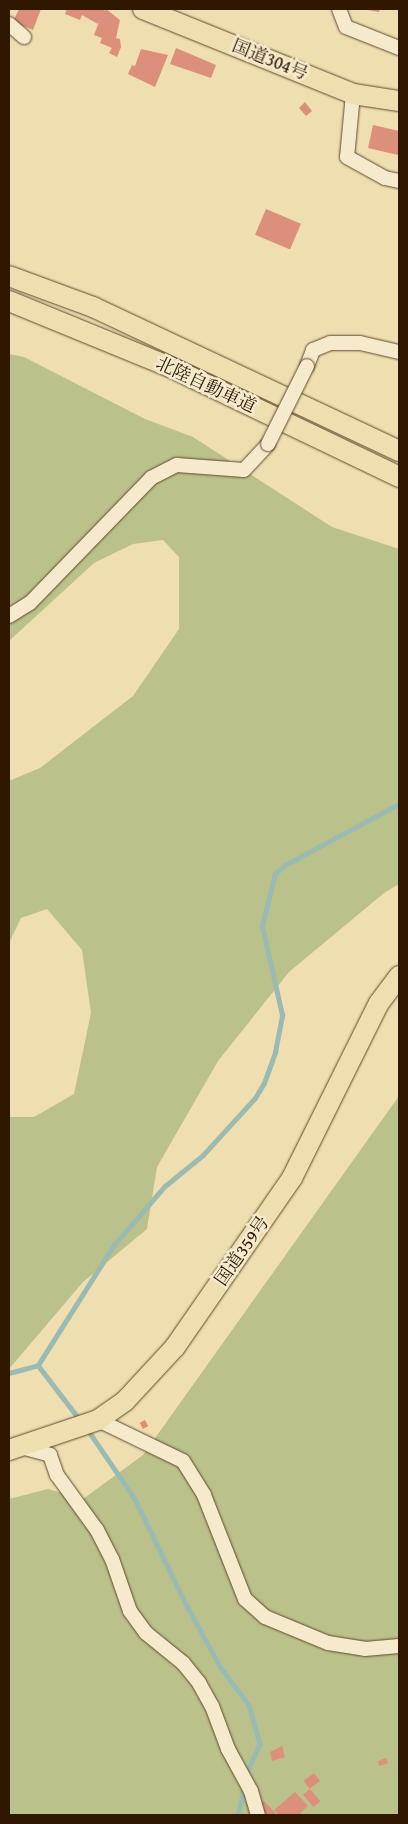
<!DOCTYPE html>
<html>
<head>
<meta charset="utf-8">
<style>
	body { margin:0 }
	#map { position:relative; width:408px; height:1824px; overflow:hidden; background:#efdeb0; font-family:"Gentium Book Plus","Noto Serif JP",serif }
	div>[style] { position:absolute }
	.green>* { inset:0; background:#bbc18a }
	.stream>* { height:4.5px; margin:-2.25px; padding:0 2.25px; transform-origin:2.25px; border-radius:2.25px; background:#9abbb1 }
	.building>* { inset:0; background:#dc8f7b; transform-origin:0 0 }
	.roads { filter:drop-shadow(0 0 1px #5f492e) drop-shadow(0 0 1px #5f492e) }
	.minor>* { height:14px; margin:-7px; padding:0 7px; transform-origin:7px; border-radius:7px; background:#f5eacc }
	.highway>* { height:20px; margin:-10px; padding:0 10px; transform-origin:10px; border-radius:10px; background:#efdeb0 }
	.bridges { filter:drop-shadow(0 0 1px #5f492e) drop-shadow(0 0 1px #5f492e) }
	.minor-bridge>* { height:14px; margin:-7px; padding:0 7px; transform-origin:7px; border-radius:7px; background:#f5eacc }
	span { translate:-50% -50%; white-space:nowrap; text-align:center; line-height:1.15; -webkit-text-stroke:5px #f5eacc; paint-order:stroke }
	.street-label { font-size:18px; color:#2f1702 }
	.frame { position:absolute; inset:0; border:10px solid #2f1702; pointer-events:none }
</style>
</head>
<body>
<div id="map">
	<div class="green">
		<i style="clip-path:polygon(9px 354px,24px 357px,145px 419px,193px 437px,332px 527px,399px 549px,399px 884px,384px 893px,289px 972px,218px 1061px,157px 1167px,147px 1229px,83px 1282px,9px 1369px,9px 1117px,34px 1117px,74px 1094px,91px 1013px,82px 950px,47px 909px,21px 918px,9px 943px,9px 781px,40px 768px,133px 696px,179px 629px,179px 557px,163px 540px,133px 544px,94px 563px,9px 641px)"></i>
		<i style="clip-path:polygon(399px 1096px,399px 1815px,9px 1815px,9px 1499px,48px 1489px,83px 1499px,143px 1455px)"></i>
	</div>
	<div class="stream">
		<i style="left:38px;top:1365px;width:69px;rotate:52.6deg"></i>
		<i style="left:9px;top:1373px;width:30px;rotate:-15deg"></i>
		<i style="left:38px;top:1365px;width:142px;rotate:-57.7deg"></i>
		<i style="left:114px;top:1245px;width:78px;rotate:-49.2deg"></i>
		<i style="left:165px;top:1186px;width:49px;rotate:-39.2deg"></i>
		<i style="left:203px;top:1155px;width:77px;rotate:-47.6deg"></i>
		<i style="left:255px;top:1098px;width:17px;rotate:-59deg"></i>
		<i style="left:264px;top:1083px;width:33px;rotate:-70deg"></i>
		<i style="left:275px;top:1052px;width:38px;rotate:-79deg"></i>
		<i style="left:282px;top:1015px;width:91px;rotate:-102.7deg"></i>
		<i style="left:262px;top:926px;width:54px;rotate:-76deg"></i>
		<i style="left:275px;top:874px;width:13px;rotate:-42deg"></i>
		<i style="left:285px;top:865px;width:129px;rotate:-28.2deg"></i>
		<i style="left:88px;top:1430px;width:83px;rotate:55.7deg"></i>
		<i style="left:135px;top:1499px;width:117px;rotate:64.1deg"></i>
		<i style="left:186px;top:1604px;width:71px;rotate:61.3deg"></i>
		<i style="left:220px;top:1666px;width:49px;rotate:53.4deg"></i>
		<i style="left:249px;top:1705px;width:41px;rotate:74.2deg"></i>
		<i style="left:260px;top:1744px;width:35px;rotate:114deg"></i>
		<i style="left:238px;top:1815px;width:30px;rotate:-78deg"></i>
	</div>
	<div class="building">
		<i style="clip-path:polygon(19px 9px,41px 9px,33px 30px,13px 22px)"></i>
		<i style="clip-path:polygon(67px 9px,104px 9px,104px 11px,106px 9px,120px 20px,116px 38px,120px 39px,121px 47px,117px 57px,109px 53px,112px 48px,100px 43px,102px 38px,94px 35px,101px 17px,98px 24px,82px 15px,80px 20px,65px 14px)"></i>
		<i style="clip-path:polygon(362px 9px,380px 9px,379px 12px)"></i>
		<i style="clip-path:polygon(176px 48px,216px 65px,211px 78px,170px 64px)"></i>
		<i style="clip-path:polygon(141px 49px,168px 55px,155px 87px,128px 74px,132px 65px,135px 66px)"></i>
		<i style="clip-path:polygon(305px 102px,312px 111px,306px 116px,299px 108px)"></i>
		<i style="clip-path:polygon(373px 125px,399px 131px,398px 155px,368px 148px)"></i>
		<i style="left:266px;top:209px;width:38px;height:28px;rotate:23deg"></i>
		<i style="left:145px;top:1420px;width:7px;height:6px;rotate:63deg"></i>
		<i style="clip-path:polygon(282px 1746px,285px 1757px,272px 1761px,270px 1752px)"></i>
		<i style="clip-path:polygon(386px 1758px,388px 1763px,379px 1766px,378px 1761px)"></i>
		<i style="left:314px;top:1773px;width:10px;height:13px;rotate:53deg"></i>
		<i style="left:310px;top:1789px;width:16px;height:9px;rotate:50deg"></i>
		<i style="clip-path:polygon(295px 1792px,308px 1806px,300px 1813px,303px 1815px,279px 1815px,274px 1810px)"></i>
		<i style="clip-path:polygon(264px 1801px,277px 1815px,264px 1815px,259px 1806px)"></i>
	</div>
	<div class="roads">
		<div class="minor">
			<i style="left:339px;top:9px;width:19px;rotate:69deg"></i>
			<i style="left:346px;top:27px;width:57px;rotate:21.6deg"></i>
			<i style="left:9px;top:24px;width:20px;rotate:41deg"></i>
			<i style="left:353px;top:94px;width:63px;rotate:95.4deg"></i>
			<i style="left:347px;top:157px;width:43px;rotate:28.9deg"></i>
			<i style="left:385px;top:178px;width:14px;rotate:12deg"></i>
			<i style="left:307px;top:366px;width:17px;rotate:-69deg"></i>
			<i style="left:313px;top:350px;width:18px;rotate:-22deg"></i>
			<i style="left:330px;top:343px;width:30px"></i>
			<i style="left:360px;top:343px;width:40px;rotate:13deg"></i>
			<i style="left:9px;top:616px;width:25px;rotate:-32deg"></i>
			<i style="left:30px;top:603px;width:174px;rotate:-45.9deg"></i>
			<i style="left:151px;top:478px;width:29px;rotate:-27deg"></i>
			<i style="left:177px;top:465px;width:67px;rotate:4.3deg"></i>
			<i style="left:244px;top:470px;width:35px;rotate:-47deg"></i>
			<i style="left:98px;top:1420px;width:94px;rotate:25.8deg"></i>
			<i style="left:183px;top:1461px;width:40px;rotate:58deg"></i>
			<i style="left:204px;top:1495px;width:112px;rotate:68.5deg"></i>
			<i style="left:245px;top:1599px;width:27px;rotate:42deg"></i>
			<i style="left:265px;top:1617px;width:68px;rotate:22.4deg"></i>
			<i style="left:328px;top:1643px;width:37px;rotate:9deg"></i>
			<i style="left:365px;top:1649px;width:34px;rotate:-5deg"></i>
			<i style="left:21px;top:1447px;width:30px;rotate:15deg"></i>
			<i style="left:50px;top:1455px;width:21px;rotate:71deg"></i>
			<i style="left:57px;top:1475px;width:68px;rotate:54deg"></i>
			<i style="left:97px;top:1530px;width:33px;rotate:63deg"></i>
			<i style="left:112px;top:1559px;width:55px;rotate:70.9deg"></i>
			<i style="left:130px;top:1611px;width:27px;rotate:54deg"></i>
			<i style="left:146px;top:1633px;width:48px;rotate:39deg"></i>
			<i style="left:183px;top:1663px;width:26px;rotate:51deg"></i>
			<i style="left:199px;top:1683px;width:26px;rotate:61deg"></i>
			<i style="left:212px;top:1706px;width:46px;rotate:69.6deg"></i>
			<i style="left:228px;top:1749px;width:48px;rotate:61.3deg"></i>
			<i style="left:251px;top:1791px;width:25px;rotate:74deg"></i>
		</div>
		<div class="highway">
			<i style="left:143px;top:9px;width:227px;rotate:22deg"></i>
			<i style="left:353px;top:94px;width:47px;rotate:8.7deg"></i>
			<i style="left:9px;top:276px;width:90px;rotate:20.3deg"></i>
			<i style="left:93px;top:307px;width:338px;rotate:25.2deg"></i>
			<i style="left:9px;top:301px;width:176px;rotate:22.3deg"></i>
			<i style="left:172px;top:368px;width:252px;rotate:25.6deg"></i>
			<i style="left:9px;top:1450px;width:94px;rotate:-18.6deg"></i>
			<i style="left:98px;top:1420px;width:33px;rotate:-35deg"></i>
			<i style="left:125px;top:1401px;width:74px;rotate:-47.2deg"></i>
			<i style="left:175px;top:1347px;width:206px;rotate:-55.3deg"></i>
			<i style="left:292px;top:1178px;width:195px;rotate:-63.6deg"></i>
			<i style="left:379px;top:1003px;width:34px;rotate:-53deg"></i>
		</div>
	</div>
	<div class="bridges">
		<div class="minor-bridge">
			<i style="left:268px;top:444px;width:87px;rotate:-63.4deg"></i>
		</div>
	</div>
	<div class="street-label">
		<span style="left:270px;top:60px;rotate:22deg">国道304号</span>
		<span style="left:206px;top:385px;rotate:25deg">北陸自動車道</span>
		<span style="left:242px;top:1251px;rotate:-55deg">国道359号</span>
	</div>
	<div class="frame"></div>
</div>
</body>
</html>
